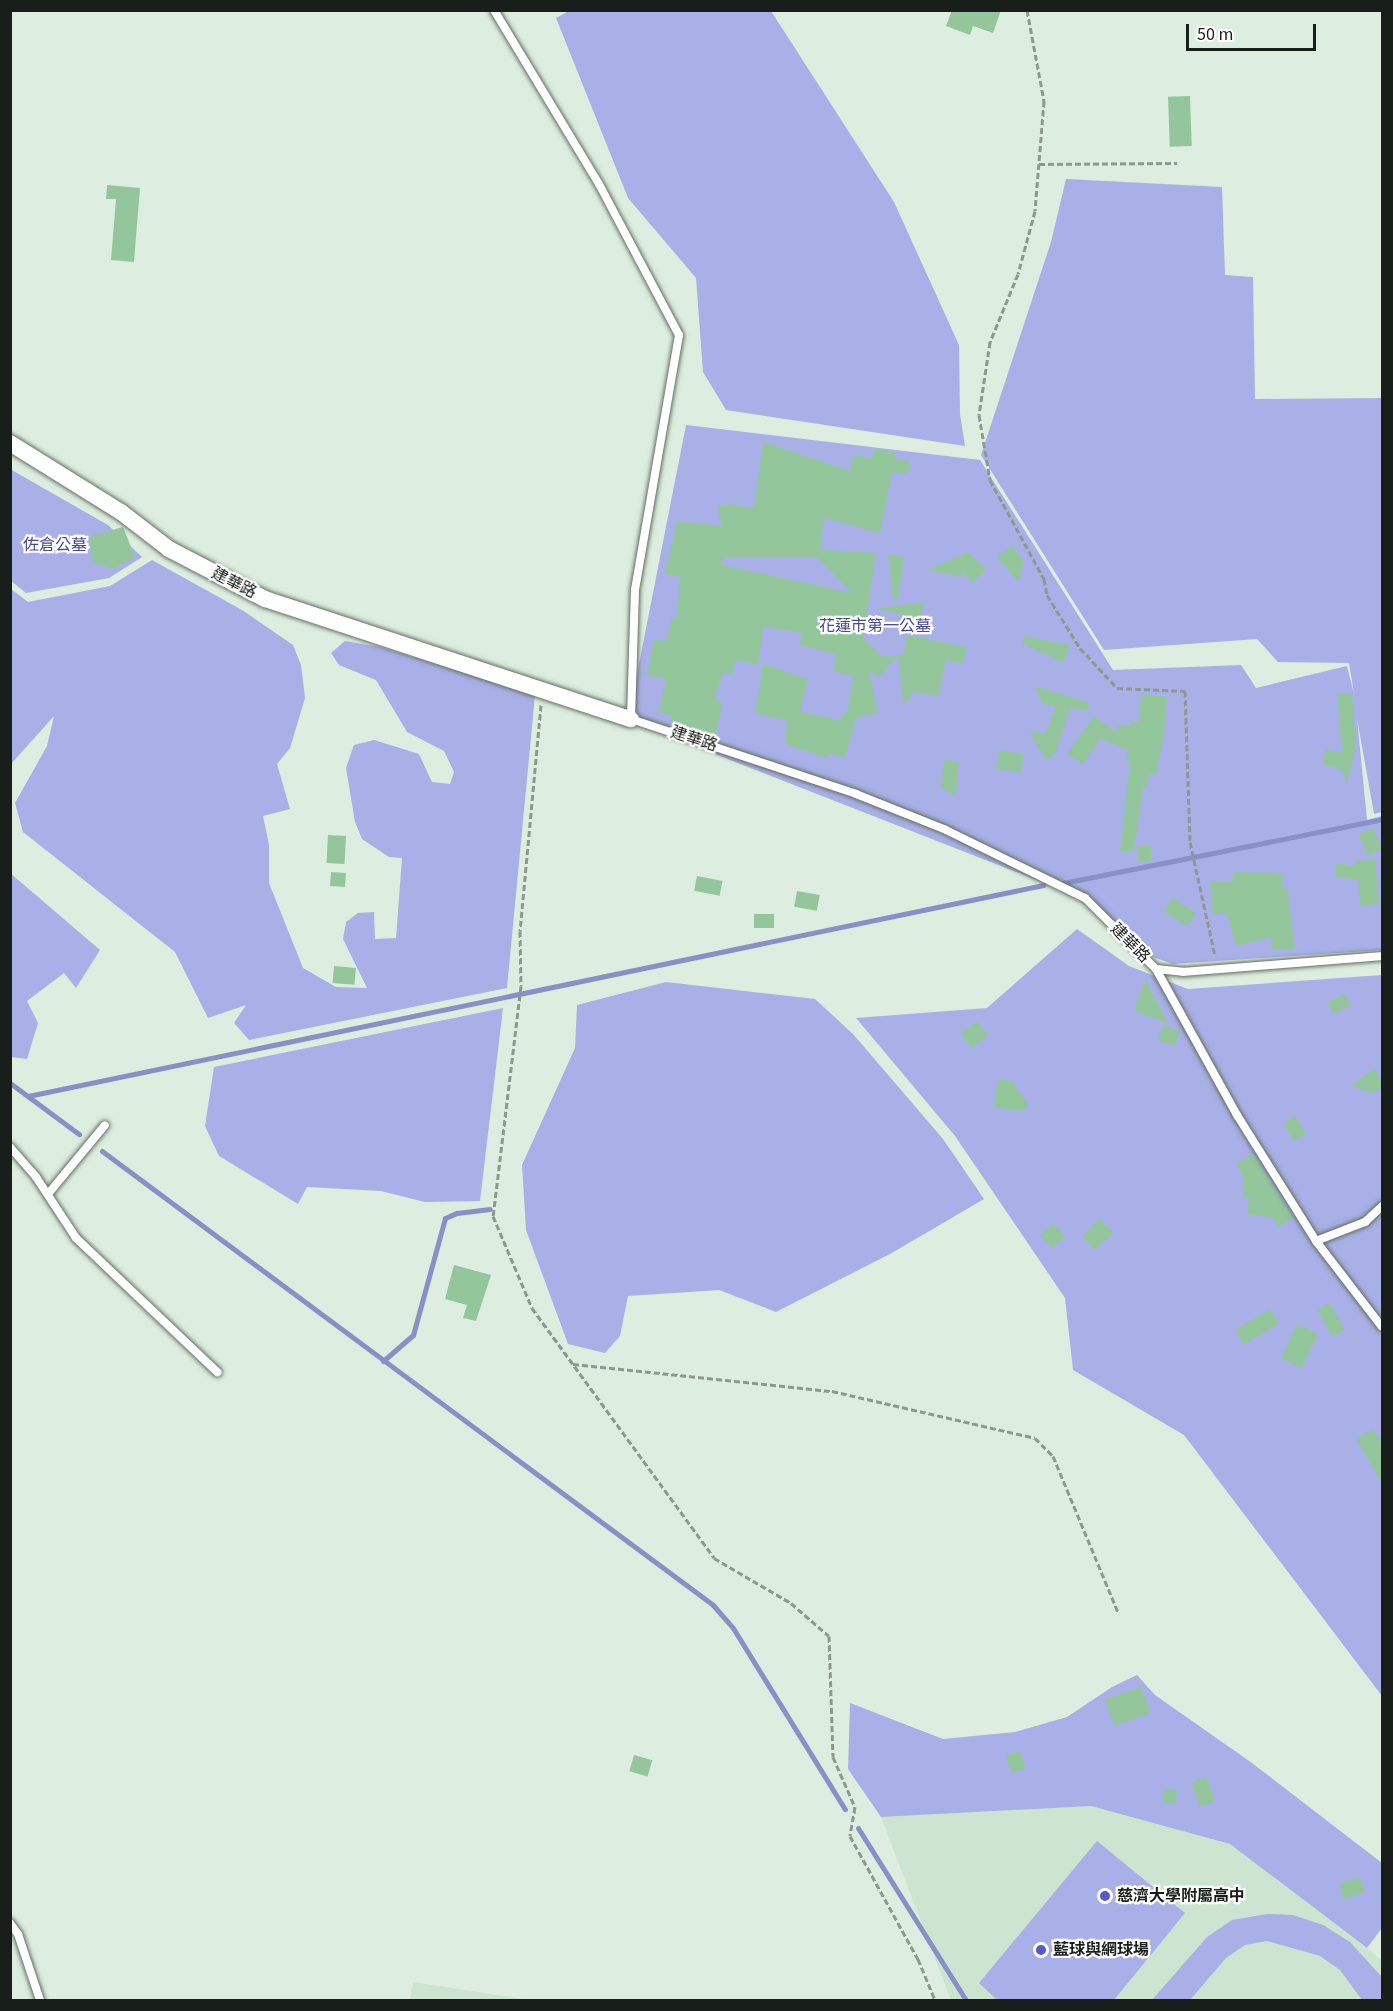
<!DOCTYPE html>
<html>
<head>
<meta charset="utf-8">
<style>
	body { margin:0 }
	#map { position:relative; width:1393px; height:2011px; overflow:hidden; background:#ddeddf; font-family:"Source Sans 3","Noto Sans TC",sans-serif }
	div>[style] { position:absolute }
	.built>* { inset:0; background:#cde4d0 }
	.green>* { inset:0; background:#a9b0e7 }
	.stream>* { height:5px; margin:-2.5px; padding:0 2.5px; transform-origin:2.5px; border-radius:2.5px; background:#8990c7 }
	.building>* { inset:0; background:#93c79b; transform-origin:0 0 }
	.path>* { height:3px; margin-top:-1.5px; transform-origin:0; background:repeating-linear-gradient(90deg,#8d998f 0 6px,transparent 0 9px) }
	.roads { filter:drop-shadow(0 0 2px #627063) drop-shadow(0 0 2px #627063) }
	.lane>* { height:8px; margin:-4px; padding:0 4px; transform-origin:4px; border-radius:4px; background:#fff }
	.street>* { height:16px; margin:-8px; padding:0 8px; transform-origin:8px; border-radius:8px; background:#fff }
	.dots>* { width:16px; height:16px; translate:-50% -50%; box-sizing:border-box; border:3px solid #fff; border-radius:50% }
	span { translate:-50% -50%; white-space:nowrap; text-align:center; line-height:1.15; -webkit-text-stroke:4.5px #fff; paint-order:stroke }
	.park-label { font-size:16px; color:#46498f }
	.street-label { font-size:16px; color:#181e19 }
	.poi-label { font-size:16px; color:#181e19; font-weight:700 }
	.left { translate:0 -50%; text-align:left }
	.frame { position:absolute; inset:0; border:12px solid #181e19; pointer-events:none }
	.scale { position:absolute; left:1186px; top:24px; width:130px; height:27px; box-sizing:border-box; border:3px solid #181e19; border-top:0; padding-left:8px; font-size:18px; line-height:21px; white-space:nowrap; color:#181e19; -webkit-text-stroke:4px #fff; paint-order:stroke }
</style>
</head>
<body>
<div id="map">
	<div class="built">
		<i style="clip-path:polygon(1091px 1806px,1230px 1844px,1382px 1960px,1382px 2000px,951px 2000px,881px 1817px)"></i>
		<i style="clip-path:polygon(413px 1982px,529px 2000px,410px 2000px)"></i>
	</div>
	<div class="green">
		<i style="clip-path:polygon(571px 10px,771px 11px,894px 202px,959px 345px,960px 414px,965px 446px,726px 410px,703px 372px,696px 278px,628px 198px,556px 18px)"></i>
		<i style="clip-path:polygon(1066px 179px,1222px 187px,1225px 275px,1253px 277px,1255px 399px,1382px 398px,1382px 812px,1374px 814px,1357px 718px,1367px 820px,1382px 816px,1382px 950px,1173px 964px,1150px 956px,1071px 888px,1070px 893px,628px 720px,686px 425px,980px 460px,1113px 670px,1241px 665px,1256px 688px,1347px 666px,1354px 694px,1349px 663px,1278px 662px,1257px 639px,1104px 650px,981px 455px,1051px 242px)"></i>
		<i style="clip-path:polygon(10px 469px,108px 525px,142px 557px,109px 578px,26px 593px,11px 581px)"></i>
		<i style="clip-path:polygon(152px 560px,242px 610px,293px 645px,301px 665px,305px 698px,290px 748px,277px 764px,290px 809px,263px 816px,269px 845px,269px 883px,303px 968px,336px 987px,367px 988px,343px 939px,346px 922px,358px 913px,374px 912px,375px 939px,396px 938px,402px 858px,389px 857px,362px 839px,355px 822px,346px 768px,354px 745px,374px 740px,419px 754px,432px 782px,450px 784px,454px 772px,444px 751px,407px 732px,376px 680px,339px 665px,331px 653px,345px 641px,380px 647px,535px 695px,507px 988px,249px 1040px,234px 1023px,246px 1005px,208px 1018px,175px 952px,23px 832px,15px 803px,47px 746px,54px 716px,11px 764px,11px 589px,28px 602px,110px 586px)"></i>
		<i style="clip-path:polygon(10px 873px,100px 950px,76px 988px,64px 973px,27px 1001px,38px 1023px,27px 1059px,11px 1057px)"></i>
		<i style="clip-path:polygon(1077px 929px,1129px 966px,1188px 989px,1382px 975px,1382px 1696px,1184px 1435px,1073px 1370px,1065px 1298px,955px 1136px,856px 1018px,987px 1008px)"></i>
		<i style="clip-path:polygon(666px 982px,815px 999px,853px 1034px,943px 1139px,984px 1199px,890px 1254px,776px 1312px,719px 1290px,628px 1296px,620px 1336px,605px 1353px,568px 1344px,526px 1230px,522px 1165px,575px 1048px,577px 1005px)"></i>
		<i style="clip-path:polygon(503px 1008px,480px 1201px,425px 1202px,381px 1191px,307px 1187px,298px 1204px,219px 1156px,205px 1126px,214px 1067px)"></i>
		<i style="clip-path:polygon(1137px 1675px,1155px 1695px,1252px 1763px,1382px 1863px,1382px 1928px,1367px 1948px,1230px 1844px,1091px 1806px,881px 1817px,848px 1769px,850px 1703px,943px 1739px,1015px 1732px,1067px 1717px,1112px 1687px)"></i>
		<i style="clip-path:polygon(1097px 1841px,1185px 1913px,1114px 2000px,997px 2000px,979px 1983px)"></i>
		<i style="clip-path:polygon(1267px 1914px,1293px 1915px,1323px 1925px,1350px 1942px,1382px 1977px,1382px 2000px,1362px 2000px,1340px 1970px,1320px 1956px,1267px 1941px,1245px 1945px,1226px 1958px,1190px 2000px,1152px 2000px,1207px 1937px,1232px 1920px)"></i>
	</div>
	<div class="stream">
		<i style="left:1063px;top:883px;width:325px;rotate:-11.3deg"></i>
		<i style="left:10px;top:1083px;width:86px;rotate:36.5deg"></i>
		<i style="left:28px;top:1096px;width:1037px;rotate:-11.74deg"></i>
		<i style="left:102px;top:1151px;width:761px;rotate:36.61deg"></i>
		<i style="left:713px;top:1605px;width:30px;rotate:49deg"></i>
		<i style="left:733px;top:1628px;width:213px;rotate:58.3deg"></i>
		<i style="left:383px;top:1361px;width:40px;rotate:-41deg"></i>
		<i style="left:413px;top:1335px;width:121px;rotate:-74.7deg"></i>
		<i style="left:445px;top:1218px;width:13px;rotate:-23deg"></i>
		<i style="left:457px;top:1213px;width:33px;rotate:-7deg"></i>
		<i style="left:858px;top:1828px;width:203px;rotate:57.9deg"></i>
	</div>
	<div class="building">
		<i style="clip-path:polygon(952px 10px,1001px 10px,993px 33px,973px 26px,970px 35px,946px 26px)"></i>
		<i style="left:1190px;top:96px;width:50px;height:22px;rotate:88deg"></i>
		<i style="clip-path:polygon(107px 185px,140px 188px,134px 262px,111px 260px,116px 199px,106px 199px)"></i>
		<i style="clip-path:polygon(evenodd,763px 442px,850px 471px,853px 455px,872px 458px,874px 449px,895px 452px,894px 459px,910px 461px,908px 474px,892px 472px,880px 533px,824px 518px,820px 550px,876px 553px,863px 638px,883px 657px,904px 654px,907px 635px,967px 647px,962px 664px,946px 660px,938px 696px,913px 692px,904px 706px,898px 656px,879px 677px,869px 671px,878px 713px,856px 718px,845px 758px,829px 753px,828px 758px,788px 745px,785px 743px,787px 721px,755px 713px,763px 664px,808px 679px,800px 711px,841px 721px,842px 714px,846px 715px,854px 677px,833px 671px,836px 654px,799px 645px,802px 633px,763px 627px,758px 665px,736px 660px,732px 675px,723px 672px,714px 700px,722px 701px,716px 735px,704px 736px,700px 729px,670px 723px,672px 716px,659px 712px,666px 679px,647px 675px,654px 639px,666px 641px,672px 617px,677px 618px,680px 576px,665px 574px,677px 521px,722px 526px,717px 507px,729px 504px,754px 508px,763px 442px,723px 557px,818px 558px,852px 593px,722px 565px,723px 557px)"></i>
		<i style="clip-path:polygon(123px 527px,135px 557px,113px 569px,93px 562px,89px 537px)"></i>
		<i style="clip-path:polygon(1012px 546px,1024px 561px,1018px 582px,997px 557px)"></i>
		<i style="clip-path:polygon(968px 552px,986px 569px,973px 583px,962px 572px,961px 577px,927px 570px)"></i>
		<i style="clip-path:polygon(888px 554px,904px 556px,898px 599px,893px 599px)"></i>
		<i style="clip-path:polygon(924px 602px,920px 619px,880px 610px,880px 608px)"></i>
		<i style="clip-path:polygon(1024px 636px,1070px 645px,1063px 663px,1022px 643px)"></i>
		<i style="clip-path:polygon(1035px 686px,1089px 703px,1088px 711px,1070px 708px,1055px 754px,1046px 760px,1029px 731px,1045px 734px,1056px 706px,1043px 704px)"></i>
		<i style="clip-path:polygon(1352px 693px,1356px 747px,1347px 784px,1343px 770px,1322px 764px,1326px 749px,1342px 753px,1337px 694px)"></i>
		<i style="clip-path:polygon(1141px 694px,1167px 697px,1164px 734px,1156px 775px,1149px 774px,1147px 788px,1143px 787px,1134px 851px,1120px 851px,1130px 763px,1126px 762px,1128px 750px,1100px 739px,1083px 764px,1067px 754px,1094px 716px,1116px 732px,1118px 724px,1130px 727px,1130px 722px,1139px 722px)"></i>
		<i style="left:999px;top:750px;width:25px;height:19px;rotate:9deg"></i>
		<i style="clip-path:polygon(944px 760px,959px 762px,956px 796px,941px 788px)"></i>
		<i style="left:1373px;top:828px;width:23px;height:16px;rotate:67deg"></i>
		<i style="left:328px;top:835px;width:18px;height:28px;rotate:3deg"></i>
		<i style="left:1138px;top:846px;width:13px;height:15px"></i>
		<i style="clip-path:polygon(1375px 859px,1379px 904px,1360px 906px,1358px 880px,1335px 877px,1336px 863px,1355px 866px,1355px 861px)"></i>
		<i style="left:331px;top:872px;width:15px;height:14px;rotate:4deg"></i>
		<i style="clip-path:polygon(1234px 872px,1284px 873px,1281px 887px,1287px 887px,1295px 949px,1272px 950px,1271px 937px,1236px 946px,1227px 914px,1211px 914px,1211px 895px,1210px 881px,1232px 881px)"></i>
		<i style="left:697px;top:876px;width:26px;height:15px;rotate:11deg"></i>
		<i style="left:797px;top:891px;width:23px;height:16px;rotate:10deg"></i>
		<i style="left:1172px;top:898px;width:28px;height:16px;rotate:32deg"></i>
		<i style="left:754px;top:914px;width:20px;height:14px"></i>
		<i style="left:334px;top:966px;width:22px;height:17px;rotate:5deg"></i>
		<i style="clip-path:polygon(1145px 979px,1168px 1023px,1134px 1011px)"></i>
		<i style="left:1345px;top:994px;width:13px;height:19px;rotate:67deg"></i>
		<i style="left:977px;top:1021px;width:18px;height:21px;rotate:52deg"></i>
		<i style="left:1163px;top:1025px;width:18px;height:16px;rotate:19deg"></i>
		<i style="clip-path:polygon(1375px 1068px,1383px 1087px,1373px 1093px,1350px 1086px)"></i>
		<i style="clip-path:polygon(998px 1079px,1012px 1081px,1029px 1106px,1020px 1111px,994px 1107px)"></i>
		<i style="left:1295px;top:1116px;width:21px;height:14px;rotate:59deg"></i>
		<i style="clip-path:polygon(1253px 1154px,1293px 1218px,1278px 1227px,1273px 1218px,1247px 1214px,1249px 1198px,1243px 1198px,1243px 1176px,1236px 1164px)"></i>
		<i style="left:1100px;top:1219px;width:19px;height:25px;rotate:47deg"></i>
		<i style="left:1053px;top:1223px;width:18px;height:18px;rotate:47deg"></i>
		<i style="clip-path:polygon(454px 1265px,491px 1275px,476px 1321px,463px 1318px,467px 1305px,445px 1299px)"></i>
		<i style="left:1329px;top:1303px;width:31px;height:14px;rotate:59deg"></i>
		<i style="left:1270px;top:1309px;width:17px;height:41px;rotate:59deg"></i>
		<i style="left:1297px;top:1324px;width:23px;height:38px;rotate:25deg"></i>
		<i style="clip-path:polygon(1373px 1429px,1383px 1446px,1383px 1485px,1356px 1439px)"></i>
		<i style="left:1141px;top:1687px;width:28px;height:38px;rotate:71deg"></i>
		<i style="left:1020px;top:1751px;width:18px;height:15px;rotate:71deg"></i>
		<i style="left:634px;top:1755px;width:19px;height:17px;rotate:16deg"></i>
		<i style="left:1206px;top:1777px;width:26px;height:16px;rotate:69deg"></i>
		<i style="left:1165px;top:1788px;width:13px;height:14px;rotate:13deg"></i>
		<i style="left:1360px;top:1877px;width:16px;height:22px;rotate:72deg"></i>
	</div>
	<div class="path">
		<i style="left:1027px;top:10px;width:93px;rotate:79.4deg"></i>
		<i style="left:1044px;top:101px;width:110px;rotate:94.7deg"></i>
		<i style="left:1035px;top:211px;width:65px;rotate:105.1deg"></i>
		<i style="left:1018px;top:274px;width:74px;rotate:112.4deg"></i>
		<i style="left:990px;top:342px;width:74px;rotate:98.6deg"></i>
		<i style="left:979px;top:415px;width:66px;rotate:80.4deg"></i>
		<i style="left:990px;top:480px;width:113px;rotate:61.4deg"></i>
		<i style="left:1044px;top:579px;width:16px;rotate:79deg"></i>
		<i style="left:1047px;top:595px;width:62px;rotate:58.1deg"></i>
		<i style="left:1080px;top:648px;width:54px;rotate:47.2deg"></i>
		<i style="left:1117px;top:688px;width:68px;rotate:2.5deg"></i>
		<i style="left:1185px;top:691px;width:151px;rotate:88.1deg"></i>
		<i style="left:1190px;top:842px;width:117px;rotate:77.6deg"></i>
		<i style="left:1039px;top:164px;width:138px;rotate:-0.4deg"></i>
		<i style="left:541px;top:705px;width:227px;rotate:95.3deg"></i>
		<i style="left:520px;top:931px;width:55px;rotate:89deg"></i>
		<i style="left:521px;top:986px;width:232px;rotate:96.9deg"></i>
		<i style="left:493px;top:1216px;width:100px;rotate:67deg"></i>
		<i style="left:532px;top:1308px;width:309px;rotate:53.9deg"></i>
		<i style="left:714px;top:1558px;width:89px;rotate:30.3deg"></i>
		<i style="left:791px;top:1603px;width:50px;rotate:41deg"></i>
		<i style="left:829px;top:1636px;width:121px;rotate:88.1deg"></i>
		<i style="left:833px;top:1757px;width:55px;rotate:66.3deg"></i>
		<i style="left:855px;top:1807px;width:29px;rotate:100deg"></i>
		<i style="left:850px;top:1836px;width:141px;rotate:61.1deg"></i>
		<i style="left:918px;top:1959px;width:44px;rotate:67.5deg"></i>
		<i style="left:573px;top:1364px;width:260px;rotate:6deg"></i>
		<i style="left:832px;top:1391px;width:208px;rotate:13deg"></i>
		<i style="left:1035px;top:1438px;width:25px;rotate:45deg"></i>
		<i style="left:1053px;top:1456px;width:169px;rotate:67.4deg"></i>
	</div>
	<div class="roads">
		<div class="lane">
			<i style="left:494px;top:10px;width:203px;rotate:58.9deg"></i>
			<i style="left:599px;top:184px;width:171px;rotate:62.1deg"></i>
			<i style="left:679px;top:335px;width:259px;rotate:99.8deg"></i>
			<i style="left:635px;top:590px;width:129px;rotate:91.8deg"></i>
			<i style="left:631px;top:719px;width:237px;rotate:18.4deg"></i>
			<i style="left:856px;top:794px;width:95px;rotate:21.7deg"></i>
			<i style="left:944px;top:829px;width:157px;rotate:26.1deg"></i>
			<i style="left:1085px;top:898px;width:100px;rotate:45deg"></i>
			<i style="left:1156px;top:969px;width:27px;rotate:6deg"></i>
			<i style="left:1183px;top:972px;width:200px;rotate:-4.6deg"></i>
			<i style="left:1156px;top:969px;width:167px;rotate:61deg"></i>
			<i style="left:1237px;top:1115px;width:149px;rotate:57.9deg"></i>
			<i style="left:1316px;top:1241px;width:108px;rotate:52.5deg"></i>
			<i style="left:10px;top:1147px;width:40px;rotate:49deg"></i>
			<i style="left:36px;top:1177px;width:73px;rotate:56.7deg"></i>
			<i style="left:76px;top:1238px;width:195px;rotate:43.5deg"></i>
			<i style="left:48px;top:1194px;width:89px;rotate:-50.4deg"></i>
			<i style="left:1316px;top:1241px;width:53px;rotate:-21.2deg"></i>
			<i style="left:1365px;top:1222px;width:23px;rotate:-43deg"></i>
			<i style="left:10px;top:1923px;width:14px;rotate:54deg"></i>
			<i style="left:18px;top:1934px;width:70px;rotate:71.6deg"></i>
		</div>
		<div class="street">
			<i style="left:10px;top:443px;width:131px;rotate:31.9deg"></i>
			<i style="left:121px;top:512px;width:61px;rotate:37.6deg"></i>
			<i style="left:169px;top:549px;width:108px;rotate:27.5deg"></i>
			<i style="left:265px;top:599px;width:385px;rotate:18.2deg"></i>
		</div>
	</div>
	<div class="dots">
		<i style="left:1105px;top:1896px;background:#5857ce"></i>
		<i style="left:1041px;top:1950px;background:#5857ce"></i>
	</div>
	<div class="park-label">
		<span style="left:55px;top:545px">佐倉公墓</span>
		<span style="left:875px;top:626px">花蓮市第一公墓</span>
	</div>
	<div class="street-label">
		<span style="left:234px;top:583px;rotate:27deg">建華路</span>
		<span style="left:694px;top:739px;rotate:18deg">建華路</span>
		<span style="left:1130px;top:943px;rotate:45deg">建華路</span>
	</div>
	<div class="poi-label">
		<span class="left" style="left:1117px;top:1896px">慈濟大學附屬高中</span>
		<span class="left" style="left:1053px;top:1950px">藍球與網球場</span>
	</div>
	<div class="frame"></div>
	<div class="scale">50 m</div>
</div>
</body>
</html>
